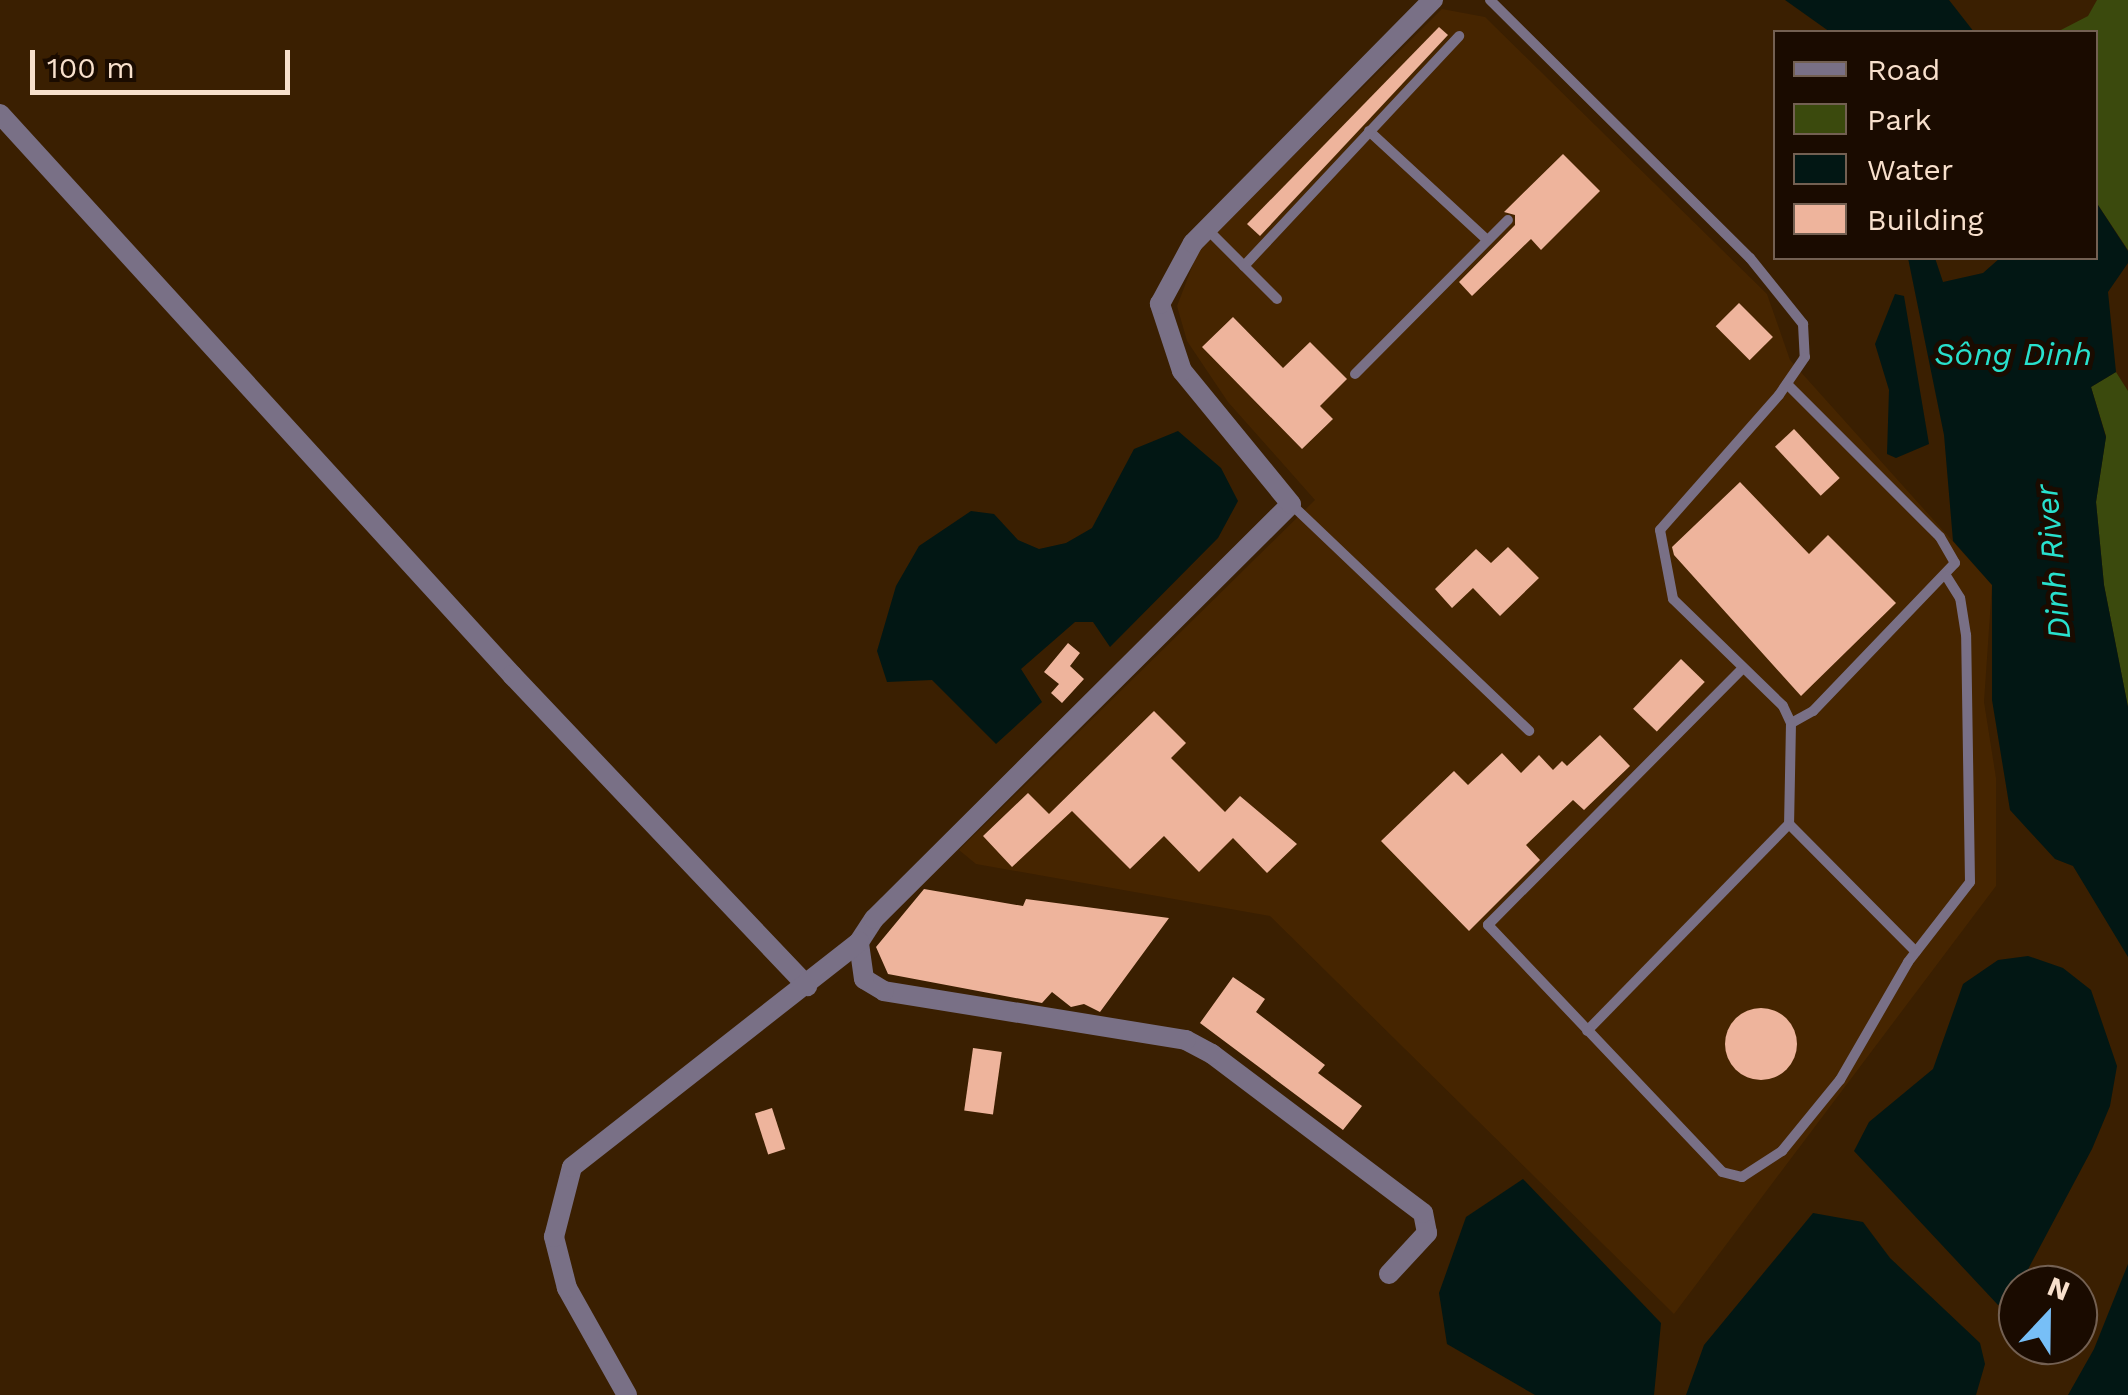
<!DOCTYPE html>
<html>
<head>
<meta charset="utf-8">
<style>
	body { margin:0 }
	#map { position:relative; width:2128px; height:1395px; overflow:hidden; background:#3a1f01; font-family:"Work Sans",sans-serif }
	div>[style] { position:absolute }
	.built>* { inset:0; background:#462500 }
	.green>* { inset:0; background:#3b4a0d }
	.water>* { inset:0; background:#021714 }
	.building>* { inset:0; background:#eeb49c; transform-origin:0 0 }
	.round { border-radius:50% }
	.service>* { height:10px; margin:-5px; padding:0 5px; transform-origin:5px; border-radius:5px; background:#797086 }
	.minor>* { height:20px; margin:-10px; padding:0 10px; transform-origin:10px; border-radius:10px; background:#797086 }
	span { translate:-50% -50%; white-space:nowrap; text-align:center; line-height:1.15; -webkit-text-stroke:10px #1a0b00; paint-order:stroke }
	.water-label { font-size:32px; color:#28e1cd; font-style:italic }
	.legend { position:absolute; left:1773px; top:30px; width:325px; height:230px; box-sizing:border-box; background:#1a0b00; border:2px solid #736052; margin:0; padding:12px 18px; list-style:none; font-size:30px; color:#f8e0cc }
	.legend li { display:flex; align-items:center; gap:20px; height:50px }
	.legend b { width:50px; border:2px solid #736052 }
	.north { position:absolute; left:1998px; top:1265px; width:100px; height:100px; box-sizing:border-box; background:#1a0b00; border:2px solid #736052; border-radius:50%; rotate:22deg; font-size:28px; font-weight:700; line-height:40px; text-align:center; color:#f8e0cc }
	.north::after { content:''; display:block; margin:auto; width:35px; height:45px; background:#77bff7; clip-path:polygon(50% 0,100% 100%,50% 72%,0 100%) }
	.scale { position:absolute; left:30px; top:50px; width:260px; height:45px; box-sizing:border-box; border:5px solid #f8e0cc; border-top:0; padding-left:12px; font-size:30px; line-height:35px; white-space:nowrap; color:#f8e0cc; -webkit-text-stroke:8px #1a0b00; paint-order:stroke }
</style>
</head>
<body>
<div id="map">
	<div class="built">
		<i style="clip-path:polygon(1442px 9px,1485px 17px,1767px 294px,1790px 360px,1992px 585px,1984px 702px,1996px 778px,1996px 886px,1674px 1314px,1270px 916px,976px 864px,959px 850px,1315px 500px,1228px 402px,1187px 341px,1177px 306px,1199px 249px)"></i>
	</div>
	<div class="green">
		<i style="clip-path:polygon(2097px 0,2128px 0,2128px 250px,2096px 202px,2096px 32px,2057px 32px,2088px 16px)"></i>
		<i style="clip-path:polygon(2116px 372px,2128px 391px,2128px 707px,2104px 585px,2096px 502px,2106px 436px,2091px 387px)"></i>
	</div>
	<div class="water">
		<i style="clip-path:polygon(1785px 0,1949px 0,1974px 32px,1830px 32px)"></i>
		<i style="clip-path:polygon(2096px 202px,2128px 251px,2128px 263px,2108px 292px,2116px 372px,2091px 387px,2106px 437px,2096px 502px,2104px 585px,2128px 707px,2128px 957px,2073px 866px,2055px 859px,2010px 810px,1992px 700px,1992px 585px,1953px 541px,1944px 435px,1908px 258px,1935px 258px,1943px 282px,1983px 273px,2000px 258px,2096px 258px)"></i>
		<i style="clip-path:polygon(1895px 294px,1904px 296px,1929px 444px,1896px 458px,1887px 454px,1889px 390px,1875px 344px)"></i>
		<i style="clip-path:polygon(1178px 431px,1221px 468px,1238px 501px,1218px 538px,1110px 647px,1093px 622px,1075px 622px,1021px 669px,1042px 702px,996px 744px,932px 680px,887px 682px,877px 651px,896px 586px,919px 546px,971px 511px,994px 514px,1018px 540px,1039px 549px,1066px 543px,1092px 528px,1134px 449px)"></i>
		<i style="clip-path:polygon(2028px 956px,2063px 968px,2091px 990px,2117px 1066px,2110px 1106px,2092px 1149px,2017px 1290px,1998px 1305px,1854px 1151px,1869px 1122px,1933px 1069px,1963px 984px,1998px 960px)"></i>
		<i style="clip-path:polygon(1523px 1179px,1661px 1323px,1654px 1395px,1535px 1395px,1447px 1344px,1439px 1293px,1466px 1217px)"></i>
		<i style="clip-path:polygon(1813px 1213px,1863px 1222px,1890px 1258px,1980px 1343px,1985px 1364px,1976px 1395px,1686px 1395px,1704px 1345px)"></i>
		<i style="clip-path:polygon(2128px 1264px,2128px 1395px,2068px 1395px,2094px 1349px)"></i>
	</div>
	<div class="building">
		<i style="clip-path:polygon(1439px 27px,1448px 35px,1260px 236px,1247px 224px)"></i>
		<i style="clip-path:polygon(1563px 154px,1600px 191px,1541px 250px,1531px 239px,1472px 296px,1459px 282px,1515px 225px,1515px 215px,1504px 212px)"></i>
		<i style="left:1739px;top:303px;width:48px;height:33px;rotate:45deg"></i>
		<i style="clip-path:polygon(1233px 317px,1283px 368px,1310px 342px,1347px 379px,1320px 406px,1333px 419px,1302px 449px,1202px 347px)"></i>
		<i style="left:1794px;top:429px;width:67px;height:26px;rotate:47deg"></i>
		<i style="clip-path:polygon(1740px 482px,1809px 554px,1828px 535px,1896px 603px,1801px 696px,1674px 555px,1672px 547px)"></i>
		<i style="clip-path:polygon(1508px 547px,1539px 578px,1500px 616px,1473px 588px,1452px 608px,1435px 589px,1476px 549px,1491px 563px)"></i>
		<i style="clip-path:polygon(1068px 643px,1080px 653px,1070px 666px,1084px 679px,1062px 703px,1051px 693px,1059px 684px,1044px 672px)"></i>
		<i style="left:1681px;top:659px;width:33px;height:69px;rotate:44deg"></i>
		<i style="clip-path:polygon(1154px 711px,1186px 743px,1171px 758px,1225px 812px,1240px 796px,1297px 844px,1267px 873px,1233px 838px,1199px 872px,1164px 836px,1130px 869px,1072px 811px,1012px 867px,983px 836px,1028px 793px,1049px 814px)"></i>
		<i style="clip-path:polygon(1600px 735px,1630px 766px,1584px 810px,1573px 800px,1526px 845px,1540px 860px,1469px 931px,1381px 841px,1454px 771px,1468px 785px,1502px 753px,1521px 773px,1539px 755px,1553px 770px,1562px 761px,1567px 766px)"></i>
		<i style="clip-path:polygon(924px 889px,1023px 906px,1026px 899px,1169px 918px,1100px 1012px,1084px 1004px,1071px 1007px,1052px 992px,1042px 1003px,888px 974px,876px 947px)"></i>
		<i style="clip-path:polygon(1233px 977px,1265px 999px,1256px 1012px,1325px 1065px,1318px 1073px,1362px 1106px,1343px 1130px,1200px 1023px)"></i>
		<i class="round" style="left:1725px;top:1008px;width:72px;height:72px"></i>
		<i style="left:973px;top:1048px;width:29px;height:63px;rotate:8deg"></i>
		<i style="left:772px;top:1108px;width:43px;height:18px;rotate:72deg"></i>
	</div>
	<div class="service">
		<i style="left:1490px;top:0;width:366px;rotate:44.8deg"></i>
		<i style="left:1750px;top:258px;width:85px;rotate:51.2deg"></i>
		<i style="left:1803px;top:324px;width:33px;rotate:87deg"></i>
		<i style="left:1805px;top:357px;width:46px;rotate:124.4deg"></i>
		<i style="left:1779px;top:395px;width:180px;rotate:131.4deg"></i>
		<i style="left:1660px;top:530px;width:70px;rotate:79.3deg"></i>
		<i style="left:1673px;top:599px;width:153px;rotate:44.2deg"></i>
		<i style="left:1783px;top:706px;width:19px;rotate:65deg"></i>
		<i style="left:1791px;top:723px;width:101px;rotate:91.1deg"></i>
		<i style="left:1789px;top:824px;width:289px;rotate:134.3deg"></i>
		<i style="left:1369px;top:131px;width:161px;rotate:42.7deg"></i>
		<i style="left:1207px;top:229px;width:99px;rotate:45deg"></i>
		<i style="left:1244px;top:266px;width:315px;rotate:-46.9deg"></i>
		<i style="left:1355px;top:374px;width:217px;rotate:-45.2deg"></i>
		<i style="left:1787px;top:384px;width:216px;rotate:45deg"></i>
		<i style="left:1940px;top:537px;width:30px;rotate:60deg"></i>
		<i style="left:1955px;top:563px;width:205px;rotate:133.8deg"></i>
		<i style="left:1813px;top:711px;width:25px;rotate:151deg"></i>
		<i style="left:1291px;top:504px;width:329px;rotate:43.6deg"></i>
		<i style="left:1743px;top:668px;width:362px;rotate:134.8deg"></i>
		<i style="left:1488px;top:925px;width:340px;rotate:46.5deg"></i>
		<i style="left:1722px;top:1172px;width:21px;rotate:14deg"></i>
		<i style="left:1742px;top:1177px;width:48px;rotate:-33deg"></i>
		<i style="left:1782px;top:1151px;width:92px;rotate:-50.8deg"></i>
		<i style="left:1840px;top:1080px;width:136px;rotate:-60deg"></i>
		<i style="left:1908px;top:962px;width:101px;rotate:-52.2deg"></i>
		<i style="left:1970px;top:882px;width:247px;rotate:-90.9deg"></i>
		<i style="left:1966px;top:635px;width:37px;rotate:-99deg"></i>
		<i style="left:1960px;top:598px;width:25px;rotate:-122deg"></i>
		<i style="left:1789px;top:824px;width:180px;rotate:45.2deg"></i>
	</div>
	<div class="minor">
		<i style="left:0;top:114px;width:760px;rotate:47.61deg"></i>
		<i style="left:512px;top:675px;width:429px;rotate:46.5deg"></i>
		<i style="left:1389px;top:1274px;width:56px;rotate:-47.2deg"></i>
		<i style="left:1427px;top:1233px;width:20px;rotate:-101deg"></i>
		<i style="left:1423px;top:1213px;width:264px;rotate:-143deg"></i>
		<i style="left:1212px;top:1054px;width:30px;rotate:-152deg"></i>
		<i style="left:1186px;top:1040px;width:306px;rotate:-170.8deg"></i>
		<i style="left:884px;top:991px;width:23px;rotate:-149deg"></i>
		<i style="left:864px;top:979px;width:37px;rotate:-98deg"></i>
		<i style="left:859px;top:942px;width:27px;rotate:-57deg"></i>
		<i style="left:874px;top:919px;width:588px;rotate:-44.86deg"></i>
		<i style="left:1291px;top:504px;width:172px;rotate:-129.3deg"></i>
		<i style="left:1182px;top:371px;width:71px;rotate:-108.2deg"></i>
		<i style="left:1160px;top:304px;width:69px;rotate:-61.6deg"></i>
		<i style="left:1193px;top:243px;width:342px;rotate:-45.4deg"></i>
		<i style="left:627px;top:1395px;width:123px;rotate:-119.3deg"></i>
		<i style="left:567px;top:1288px;width:53px;rotate:-104.3deg"></i>
		<i style="left:554px;top:1237px;width:72px;rotate:-75.6deg"></i>
		<i style="left:572px;top:1167px;width:365px;rotate:-38.1deg"></i>
	</div>
	<div class="water-label">
		<span style="left:2013px;top:354px">Sông Dinh</span>
		<span style="left:2053px;top:562px;rotate:-95deg">Dinh River</span>
	</div>
	<ul class="legend">
	<li><b style="height:12px;background:#797086"></b>Road</li>
	<li><b style="height:28px;background:#3b4a0d"></b>Park</li>
	<li><b style="height:28px;background:#021714"></b>Water</li>
	<li><b style="height:28px;background:#eeb49c"></b>Building</li>
	</ul>
	<div class="north">N</div>
	<div class="scale">100 m</div>
</div>
</body>
</html>
